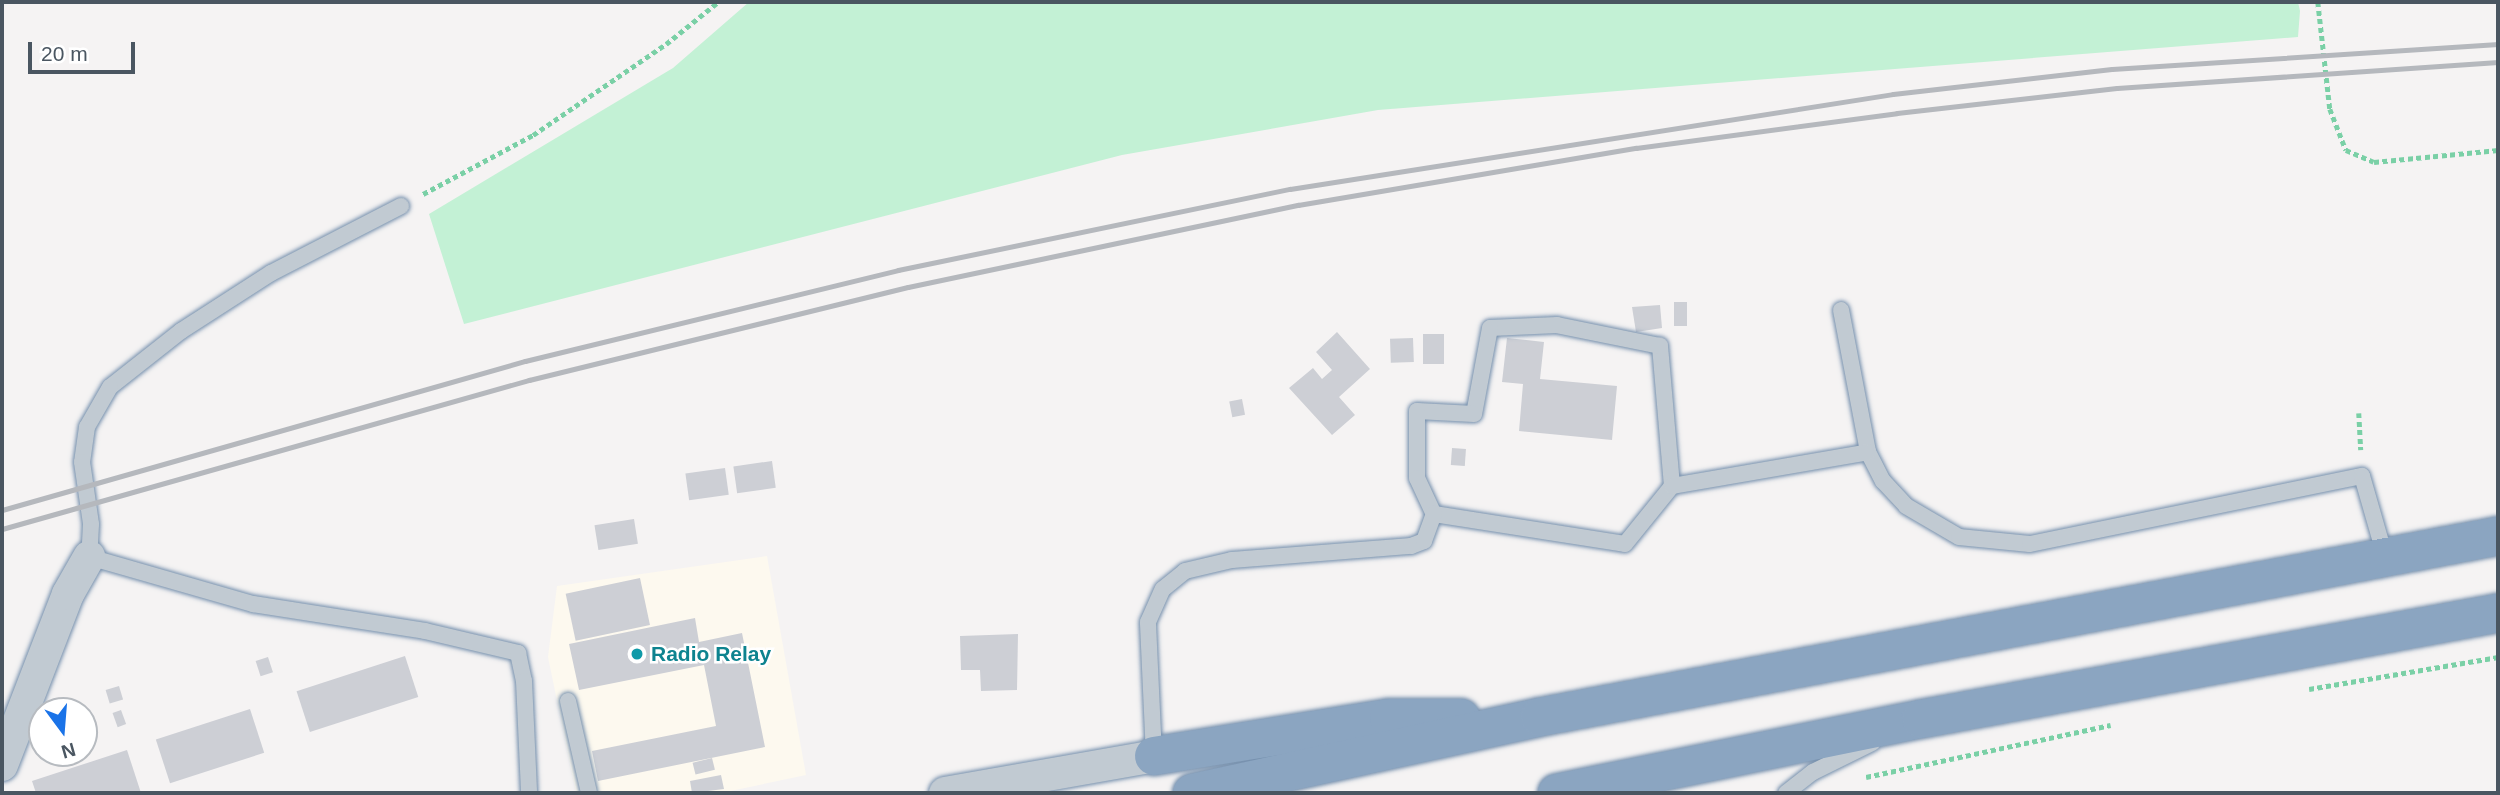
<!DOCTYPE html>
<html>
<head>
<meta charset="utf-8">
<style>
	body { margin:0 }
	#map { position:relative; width:2500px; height:795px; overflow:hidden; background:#f5f3f3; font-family:Arial,sans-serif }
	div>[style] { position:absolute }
	.commercial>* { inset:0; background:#fdf9ef }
	.green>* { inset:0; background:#c3f1d5 }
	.building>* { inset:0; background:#cdcfd5; transform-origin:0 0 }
	.path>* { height:4.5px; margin-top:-2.25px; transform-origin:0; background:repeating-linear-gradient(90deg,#7ad0a6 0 5px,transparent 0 8.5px) }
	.roads { filter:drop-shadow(0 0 2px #7690ad) drop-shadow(0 0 2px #7690ad) }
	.lane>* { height:16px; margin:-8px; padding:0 8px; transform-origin:8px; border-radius:8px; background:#c1cad2 }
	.street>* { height:32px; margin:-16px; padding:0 16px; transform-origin:16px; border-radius:16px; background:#c1cad2 }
	.highway>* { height:38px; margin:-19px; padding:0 19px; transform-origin:19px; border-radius:19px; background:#8ba5c1 }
	.rail>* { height:5px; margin:-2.5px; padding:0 2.5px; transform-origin:2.5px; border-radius:2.5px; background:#b5b8bd }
	.dots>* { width:19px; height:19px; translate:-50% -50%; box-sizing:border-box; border:4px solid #fff; border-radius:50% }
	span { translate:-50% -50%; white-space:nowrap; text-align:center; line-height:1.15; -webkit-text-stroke:5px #fff; paint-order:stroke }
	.culture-label { font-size:21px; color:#0d838f; font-weight:700 }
	.left { translate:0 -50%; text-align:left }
	.frame { position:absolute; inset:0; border:4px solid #4a5661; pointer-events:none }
	.north { position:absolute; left:28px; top:697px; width:70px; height:70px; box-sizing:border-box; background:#fff; border:2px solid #b7bbc0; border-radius:50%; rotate:164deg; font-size:19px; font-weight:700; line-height:28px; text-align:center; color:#4a5661 }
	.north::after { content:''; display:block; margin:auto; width:24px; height:32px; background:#1a73e8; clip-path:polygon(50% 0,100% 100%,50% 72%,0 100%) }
	.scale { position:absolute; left:28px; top:42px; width:107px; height:32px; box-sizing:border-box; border:4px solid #4a5661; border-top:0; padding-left:9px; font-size:21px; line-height:24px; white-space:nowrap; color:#4a5661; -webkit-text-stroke:5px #fff; paint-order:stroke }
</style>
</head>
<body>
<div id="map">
	<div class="commercial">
		<i style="clip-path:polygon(767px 556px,806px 775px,721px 793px,576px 793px,548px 657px,557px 586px)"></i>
	</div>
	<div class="green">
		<i style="clip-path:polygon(749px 2px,2298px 2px,2300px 11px,2298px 37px,1378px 110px,1122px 155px,464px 324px,429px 214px,673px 68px)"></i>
	</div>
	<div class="building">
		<i style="left:1674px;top:302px;width:13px;height:24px"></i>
		<i style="clip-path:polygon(1660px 305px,1662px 328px,1636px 332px,1632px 307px)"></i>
		<i style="clip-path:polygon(1337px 332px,1370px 369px,1339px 397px,1355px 415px,1332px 435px,1289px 388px,1313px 368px,1322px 379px,1332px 370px,1316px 352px)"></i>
		<i style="left:1444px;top:334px;width:30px;height:21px;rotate:90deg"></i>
		<i style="left:1413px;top:338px;width:24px;height:23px;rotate:88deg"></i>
		<i style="clip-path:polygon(1507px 338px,1544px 342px,1540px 379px,1617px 386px,1612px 440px,1519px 431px,1523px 384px,1502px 382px)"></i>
		<i style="left:1242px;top:399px;width:16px;height:13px;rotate:79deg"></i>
		<i style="left:1452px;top:448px;width:14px;height:17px;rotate:4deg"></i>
		<i style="left:772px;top:461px;width:27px;height:39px;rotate:82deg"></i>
		<i style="left:725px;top:468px;width:27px;height:40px;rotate:82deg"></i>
		<i style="left:634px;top:519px;width:25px;height:40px;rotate:81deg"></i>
		<i style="left:640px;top:578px;width:48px;height:76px;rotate:78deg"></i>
		<i style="clip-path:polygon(695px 618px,699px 642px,742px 633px,765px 747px,598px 781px,592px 751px,716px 726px,704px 665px,579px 690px,569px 644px)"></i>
		<i style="clip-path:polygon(1018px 634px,1017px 690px,981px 691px,980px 670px,961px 670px,960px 636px)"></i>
		<i style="left:405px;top:656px;width:43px;height:114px;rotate:72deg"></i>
		<i style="left:268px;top:657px;width:16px;height:13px;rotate:72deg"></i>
		<i style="left:119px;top:686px;width:14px;height:14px;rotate:73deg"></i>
		<i style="left:250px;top:709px;width:46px;height:99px;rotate:72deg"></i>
		<i style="left:121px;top:710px;width:15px;height:9px;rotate:70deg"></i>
		<i style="clip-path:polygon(127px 750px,141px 793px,36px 793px,32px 781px)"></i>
		<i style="left:712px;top:758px;width:12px;height:20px;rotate:76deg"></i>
		<i style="clip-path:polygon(721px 775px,724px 789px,692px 793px,690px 781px)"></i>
	</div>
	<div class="path">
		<i style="left:2318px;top:2px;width:108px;rotate:83.6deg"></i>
		<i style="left:2330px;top:109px;width:44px;rotate:68.7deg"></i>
		<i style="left:2346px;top:150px;width:30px;rotate:23deg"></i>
		<i style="left:2374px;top:162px;width:125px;rotate:-5.5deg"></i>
		<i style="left:423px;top:194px;width:125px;rotate:-28.2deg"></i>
		<i style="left:533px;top:135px;width:161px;rotate:-34.4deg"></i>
		<i style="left:666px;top:44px;width:67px;rotate:-38.9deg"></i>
		<i style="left:2359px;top:413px;width:37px;rotate:87deg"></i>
		<i style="left:2309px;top:689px;width:192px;rotate:-9.6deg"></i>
		<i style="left:1866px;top:777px;width:250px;rotate:-12deg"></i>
	</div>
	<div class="roads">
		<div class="lane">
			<i style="left:401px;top:206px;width:146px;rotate:152.7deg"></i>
			<i style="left:271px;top:273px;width:107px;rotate:147.2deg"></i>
			<i style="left:181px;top:331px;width:90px;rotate:141.7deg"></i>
			<i style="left:110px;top:387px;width:46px;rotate:119.9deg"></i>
			<i style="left:87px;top:427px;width:35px;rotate:98deg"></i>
			<i style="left:82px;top:462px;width:63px;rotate:81.7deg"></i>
			<i style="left:91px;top:524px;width:33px;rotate:93deg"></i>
			<i style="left:89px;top:557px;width:171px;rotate:16deg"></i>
			<i style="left:253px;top:604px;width:174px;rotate:8.9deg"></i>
			<i style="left:425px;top:631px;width:96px;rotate:13.3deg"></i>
			<i style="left:518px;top:653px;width:29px;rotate:78deg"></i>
			<i style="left:524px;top:681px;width:112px;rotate:87.4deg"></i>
			<i style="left:1841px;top:310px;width:145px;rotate:79.2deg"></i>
			<i style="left:1868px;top:452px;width:33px;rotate:63deg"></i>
			<i style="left:1883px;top:481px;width:34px;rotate:47deg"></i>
			<i style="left:1906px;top:506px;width:61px;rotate:30.3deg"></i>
			<i style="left:1959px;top:537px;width:71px;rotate:5.6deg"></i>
			<i style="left:2030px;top:544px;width:339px;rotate:-11.6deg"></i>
			<i style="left:2362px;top:476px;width:83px;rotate:74deg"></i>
			<i style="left:1672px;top:486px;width:141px;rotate:-94.9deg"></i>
			<i style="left:1660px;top:346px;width:105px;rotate:-168.5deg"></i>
			<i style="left:1557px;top:325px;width:67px;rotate:177.4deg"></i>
			<i style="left:1490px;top:328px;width:87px;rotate:100.5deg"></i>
			<i style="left:1474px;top:414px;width:57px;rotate:-177deg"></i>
			<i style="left:1417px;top:411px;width:67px;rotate:90deg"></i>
			<i style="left:1417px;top:478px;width:40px;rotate:65deg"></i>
			<i style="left:1434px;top:514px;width:193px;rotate:8.9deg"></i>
			<i style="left:1625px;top:544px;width:75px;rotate:-51deg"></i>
			<i style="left:1672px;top:486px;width:199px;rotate:-9.8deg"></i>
			<i style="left:568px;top:701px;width:94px;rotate:77.1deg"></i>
			<i style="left:1154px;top:756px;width:134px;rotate:-92.6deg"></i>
			<i style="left:1148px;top:622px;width:36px;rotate:-66deg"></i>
			<i style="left:1163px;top:589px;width:28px;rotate:-39deg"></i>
			<i style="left:1185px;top:571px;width:48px;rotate:-13.2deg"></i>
			<i style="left:1232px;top:560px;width:180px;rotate:-4.5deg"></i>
			<i style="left:1411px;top:546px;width:14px;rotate:-21deg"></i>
			<i style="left:1424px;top:541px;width:29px;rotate:-70deg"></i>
			<i style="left:1786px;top:793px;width:34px;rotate:-38deg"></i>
			<i style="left:1813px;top:772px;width:66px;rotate:-26.2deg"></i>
		</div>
		<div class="street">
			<i style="left:2px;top:765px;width:183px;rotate:-68.9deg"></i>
			<i style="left:68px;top:594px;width:43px;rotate:-60.4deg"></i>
			<i style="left:945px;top:793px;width:212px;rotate:-10deg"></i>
		</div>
		<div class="highway">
			<i style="left:1154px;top:756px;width:238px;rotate:-9.2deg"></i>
			<i style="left:1389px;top:718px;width:72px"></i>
			<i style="left:1192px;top:793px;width:356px;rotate:-12.3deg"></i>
			<i style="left:1540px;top:717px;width:975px;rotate:-10.7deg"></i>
			<i style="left:1557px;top:793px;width:371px;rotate:-11.5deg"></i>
			<i style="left:1921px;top:719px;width:587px;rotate:-10.41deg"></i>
		</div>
	</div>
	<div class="rail">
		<i style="left:2px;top:510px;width:544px;rotate:-15.9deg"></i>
		<i style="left:525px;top:361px;width:384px;rotate:-13.7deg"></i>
		<i style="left:898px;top:270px;width:400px;rotate:-11.7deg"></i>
		<i style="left:1290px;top:189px;width:610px;rotate:-8.95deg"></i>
		<i style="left:1893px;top:94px;width:220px;rotate:-6.5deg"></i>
		<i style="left:2112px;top:69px;width:387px;rotate:-3.7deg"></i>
		<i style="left:2px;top:529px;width:548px;rotate:-15.79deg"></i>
		<i style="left:529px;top:380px;width:390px;rotate:-13.8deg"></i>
		<i style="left:908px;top:287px;width:399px;rotate:-11.9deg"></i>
		<i style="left:1298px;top:205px;width:343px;rotate:-9.6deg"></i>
		<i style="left:1636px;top:148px;width:263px;rotate:-7.6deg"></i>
		<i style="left:1897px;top:113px;width:221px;rotate:-6.5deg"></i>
		<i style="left:2117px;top:88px;width:382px;rotate:-3.9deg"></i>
	</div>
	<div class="dots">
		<i style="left:637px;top:654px;background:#0f9aa8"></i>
	</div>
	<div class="culture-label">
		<span class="left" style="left:651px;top:654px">Radio Relay</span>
	</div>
	<div class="frame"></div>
	<div class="north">N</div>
	<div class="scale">20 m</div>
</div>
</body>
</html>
